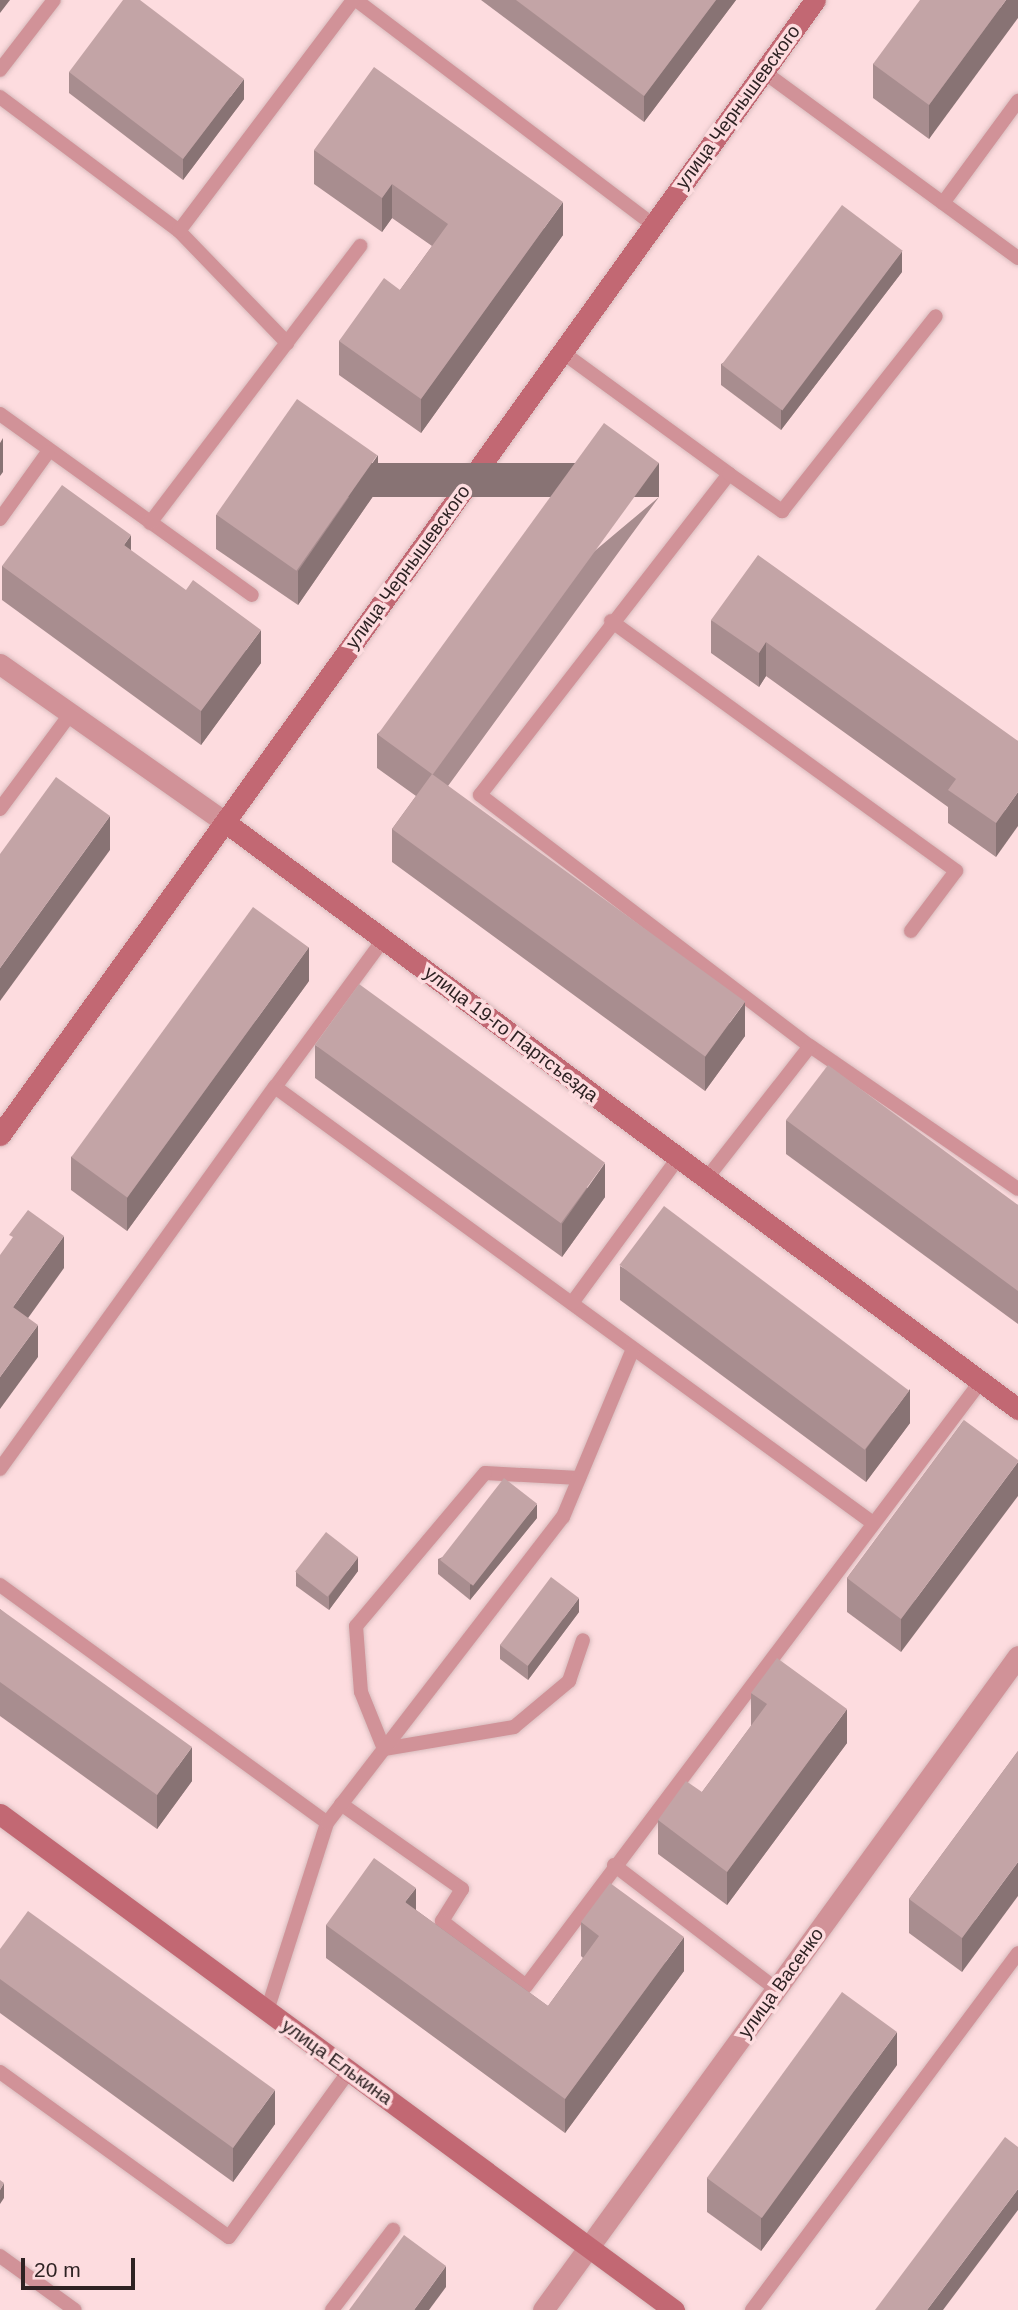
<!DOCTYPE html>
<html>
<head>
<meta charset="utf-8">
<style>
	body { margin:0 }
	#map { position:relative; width:1018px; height:2310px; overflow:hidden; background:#fddcdf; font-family:Helvetica,sans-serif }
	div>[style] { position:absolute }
	.roads { filter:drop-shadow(0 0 2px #d8bbbd) drop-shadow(0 0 2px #d8bbbd) }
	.lane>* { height:14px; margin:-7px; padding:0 7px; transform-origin:7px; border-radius:7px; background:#d19298 }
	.street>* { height:21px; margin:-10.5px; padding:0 10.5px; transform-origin:10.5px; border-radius:10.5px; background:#d19298 }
	.secondary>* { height:21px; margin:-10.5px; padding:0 10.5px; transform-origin:10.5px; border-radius:10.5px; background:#c26873 }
	.wall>* { inset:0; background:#a88d8f }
	.shaded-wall>* { inset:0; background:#887374; transform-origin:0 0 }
	.building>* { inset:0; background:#c3a4a6; transform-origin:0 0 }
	span { translate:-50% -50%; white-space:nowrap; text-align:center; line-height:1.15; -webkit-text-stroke:7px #fddcdf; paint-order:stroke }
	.street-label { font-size:19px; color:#2e2223 }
	.scale { position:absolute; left:21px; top:2258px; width:114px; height:32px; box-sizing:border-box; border:4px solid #2e2223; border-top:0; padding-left:9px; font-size:21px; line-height:24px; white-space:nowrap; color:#2e2223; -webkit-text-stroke:5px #fddcdf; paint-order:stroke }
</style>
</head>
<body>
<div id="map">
	<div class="roads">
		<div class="lane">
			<i style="left:356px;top:0;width:373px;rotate:37.1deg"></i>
			<i style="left:0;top:70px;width:88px;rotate:-52.4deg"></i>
			<i style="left:764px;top:72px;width:315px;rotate:36.2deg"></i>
			<i style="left:0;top:97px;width:224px;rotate:36.8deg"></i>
			<i style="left:179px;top:231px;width:156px;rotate:46deg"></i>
			<i style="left:943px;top:203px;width:127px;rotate:-53.7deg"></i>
			<i style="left:179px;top:231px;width:289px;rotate:-53deg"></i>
			<i style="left:562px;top:352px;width:207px;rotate:36.1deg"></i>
			<i style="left:729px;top:474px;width:406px;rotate:127.8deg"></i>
			<i style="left:480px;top:795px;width:415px;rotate:37.3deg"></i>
			<i style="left:810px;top:1046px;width:252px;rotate:34.5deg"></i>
			<i style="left:0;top:414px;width:310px;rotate:35.7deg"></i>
			<i style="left:729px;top:474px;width:65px;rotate:34.9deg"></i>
			<i style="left:782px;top:511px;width:248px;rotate:-51.7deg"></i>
			<i style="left:0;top:519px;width:82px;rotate:-54.4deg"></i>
			<i style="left:150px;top:523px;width:348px;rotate:-52.8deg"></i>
			<i style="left:611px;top:621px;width:426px;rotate:35.9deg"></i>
			<i style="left:956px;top:871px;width:75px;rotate:126.9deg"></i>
			<i style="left:0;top:809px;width:119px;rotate:-53.5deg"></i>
			<i style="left:383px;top:940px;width:182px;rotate:126.3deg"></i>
			<i style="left:275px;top:1087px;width:740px;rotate:36.1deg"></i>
			<i style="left:707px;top:1178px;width:167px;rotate:-52deg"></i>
			<i style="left:572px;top:1303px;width:180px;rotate:-53.8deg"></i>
			<i style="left:0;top:1469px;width:471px;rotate:-54.3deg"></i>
			<i style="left:579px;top:1478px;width:94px;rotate:-177deg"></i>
			<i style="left:485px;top:1473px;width:200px;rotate:130.1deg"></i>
			<i style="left:356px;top:1626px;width:66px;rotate:85.7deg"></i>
			<i style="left:361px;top:1692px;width:61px;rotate:68deg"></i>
			<i style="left:384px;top:1749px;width:132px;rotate:-9.6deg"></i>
			<i style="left:514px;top:1727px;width:72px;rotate:-39.9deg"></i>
			<i style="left:569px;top:1681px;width:43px;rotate:-71.1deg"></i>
			<i style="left:0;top:1585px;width:404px;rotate:36deg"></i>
			<i style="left:341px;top:1804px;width:148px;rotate:35.1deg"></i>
			<i style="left:462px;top:1889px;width:38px;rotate:122deg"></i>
			<i style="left:442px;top:1921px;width:106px;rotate:37.7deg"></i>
			<i style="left:526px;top:1986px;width:757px;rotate:-53.05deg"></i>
			<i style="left:614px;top:1865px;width:204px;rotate:37.4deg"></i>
			<i style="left:267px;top:2011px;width:197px;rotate:-72.3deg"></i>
			<i style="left:327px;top:1823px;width:386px;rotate:-52.4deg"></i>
			<i style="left:563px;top:1517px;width:182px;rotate:-67.4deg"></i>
			<i style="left:0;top:2072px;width:282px;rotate:35.8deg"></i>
			<i style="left:229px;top:2237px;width:205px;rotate:-54.1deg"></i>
			<i style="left:0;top:2256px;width:92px;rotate:35.8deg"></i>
			<i style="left:332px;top:2310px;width:101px;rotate:-52.7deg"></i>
			<i style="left:752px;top:2310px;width:445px;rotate:-53.3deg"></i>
		</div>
		<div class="street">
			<i style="left:0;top:664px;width:275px;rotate:35.1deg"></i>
			<i style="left:543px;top:2310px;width:808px;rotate:-54.01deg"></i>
		</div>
		<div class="secondary">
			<i style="left:225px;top:822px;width:987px;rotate:36.51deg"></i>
			<i style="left:0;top:1135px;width:1397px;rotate:-54.32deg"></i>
			<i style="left:0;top:1814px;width:837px;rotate:36.35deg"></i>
		</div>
	</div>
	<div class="wall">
		<i style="clip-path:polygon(481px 0,736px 0,644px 122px)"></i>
		<i style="clip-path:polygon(1018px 0,929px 139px,873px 98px,873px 64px)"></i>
		<i style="clip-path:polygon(69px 72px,244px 99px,183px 180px,69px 93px)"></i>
		<i style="clip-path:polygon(314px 150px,563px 235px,421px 433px,339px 375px,339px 341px,400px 290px,432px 246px,392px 218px,382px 232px,314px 184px)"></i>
		<i style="clip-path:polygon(902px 272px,781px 430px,721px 385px,721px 364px)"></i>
		<i style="clip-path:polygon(378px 489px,298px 605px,216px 549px,216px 515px)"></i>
		<i style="clip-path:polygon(659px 497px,448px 786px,745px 1036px,705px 1091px,392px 862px,392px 829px,416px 796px,377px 768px,377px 734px)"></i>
		<i style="clip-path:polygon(131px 551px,261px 663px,201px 745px,2px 600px,2px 566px)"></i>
		<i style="clip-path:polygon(711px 620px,1018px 741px,996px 857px,948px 823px,948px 807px,766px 676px,759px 687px,711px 653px)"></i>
		<i style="clip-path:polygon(309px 981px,127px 1231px,71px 1190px,71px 1157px)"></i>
		<i style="clip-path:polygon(315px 1045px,605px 1197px,562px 1257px,315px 1078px)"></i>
		<i style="clip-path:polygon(786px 1120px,1018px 1205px,1018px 1324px,786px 1154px)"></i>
		<i style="clip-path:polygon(620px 1266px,910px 1423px,866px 1482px,620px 1300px)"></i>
		<i style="clip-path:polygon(964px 1420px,901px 1652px,847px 1612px,847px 1578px)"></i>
		<i style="clip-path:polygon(537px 1518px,470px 1600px,438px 1574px,438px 1559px)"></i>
		<i style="clip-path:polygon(358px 1571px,329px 1610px,296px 1586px,296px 1572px)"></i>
		<i style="clip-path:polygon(0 1609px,192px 1781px,157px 1829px,0 1716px)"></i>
		<i style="clip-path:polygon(579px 1612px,528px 1680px,500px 1659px,500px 1645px)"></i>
		<i style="clip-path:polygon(751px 1693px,847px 1743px,727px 1905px,658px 1854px,658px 1820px,702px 1792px,751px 1726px)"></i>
		<i style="clip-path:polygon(1018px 1751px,962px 1972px,909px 1933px,909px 1899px)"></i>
		<i style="clip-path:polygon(416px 1910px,548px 2006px,583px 1958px,581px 1956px,581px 1922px,684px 1971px,565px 2133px,326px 1958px,326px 1925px)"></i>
		<i style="clip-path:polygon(0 1949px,275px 2124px,233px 2182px,0 2013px)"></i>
		<i style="clip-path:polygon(897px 2065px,761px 2251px,707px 2212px,707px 2178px)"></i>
	</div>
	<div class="shaded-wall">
		<i style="clip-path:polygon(0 0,10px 0,0 13px)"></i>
		<i style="clip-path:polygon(716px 0,736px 0,644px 122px,644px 96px)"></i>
		<i style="clip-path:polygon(1006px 0,1018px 0,1018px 18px,929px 139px,929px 105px)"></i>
		<i style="clip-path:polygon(244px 79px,244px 99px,183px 180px,183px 159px)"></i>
		<i style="clip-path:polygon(392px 184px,392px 218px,382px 232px,382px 198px)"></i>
		<i style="clip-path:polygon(563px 202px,563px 235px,421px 433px,421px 399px)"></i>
		<i style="clip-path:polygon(902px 251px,902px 272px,781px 430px,781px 409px)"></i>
		<i style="clip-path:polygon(3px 438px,3px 472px,0 476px,0 443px)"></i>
		<i style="clip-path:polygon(378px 455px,378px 489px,298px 605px,298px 571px)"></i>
		<i style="left:659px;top:463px;width:34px;height:385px;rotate:90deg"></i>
		<i style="clip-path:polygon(131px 535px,131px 569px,124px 545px)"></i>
		<i style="clip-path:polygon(261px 630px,261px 663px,201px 745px,201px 711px)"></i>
		<i style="clip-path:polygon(766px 642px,766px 676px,759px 687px,759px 653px)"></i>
		<i style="clip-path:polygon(1018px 792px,1018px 826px,996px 857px,996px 823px)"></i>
		<i style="clip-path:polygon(110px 816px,110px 850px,0 1001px,0 968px)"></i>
		<i style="clip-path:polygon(309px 947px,309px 981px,127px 1231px,127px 1198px)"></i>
		<i style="clip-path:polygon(745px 1002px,745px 1036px,705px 1091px,705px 1057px)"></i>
		<i style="clip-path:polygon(605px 1163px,605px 1197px,562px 1257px,562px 1224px)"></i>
		<i style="clip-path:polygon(64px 1236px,64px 1268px,13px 1339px,13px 1307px)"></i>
		<i style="clip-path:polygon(38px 1325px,38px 1357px,0 1409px,0 1377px)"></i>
		<i style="clip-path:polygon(910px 1389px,910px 1423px,866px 1482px,866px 1449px)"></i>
		<i style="clip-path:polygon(1018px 1462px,1018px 1496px,901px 1652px,901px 1619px)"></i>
		<i style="clip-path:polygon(537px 1504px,537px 1518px,470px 1600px,470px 1585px)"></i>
		<i style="clip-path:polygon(358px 1557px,358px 1571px,329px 1610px,329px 1596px)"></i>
		<i style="clip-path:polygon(579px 1598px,579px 1612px,528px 1680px,528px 1665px)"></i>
		<i style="clip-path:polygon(847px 1709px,847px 1743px,727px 1905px,727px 1872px)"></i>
		<i style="clip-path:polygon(192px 1747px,192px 1781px,157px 1829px,157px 1795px)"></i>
		<i style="clip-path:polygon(1018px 1862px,1018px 1896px,962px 1972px,962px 1938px)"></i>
		<i style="clip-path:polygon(416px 1888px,416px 1922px,405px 1902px)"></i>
		<i style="clip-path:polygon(684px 1937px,684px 1971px,565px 2133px,565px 2099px)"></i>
		<i style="clip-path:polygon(897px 2032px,897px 2065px,761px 2251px,761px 2218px)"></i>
		<i style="clip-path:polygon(275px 2090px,275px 2124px,233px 2182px,233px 2148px)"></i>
		<i style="clip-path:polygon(4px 2183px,4px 2198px,0 2204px,0 2190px)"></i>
		<i style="clip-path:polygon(1018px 2189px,1018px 2210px,943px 2310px,927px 2310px)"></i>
		<i style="clip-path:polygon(446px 2266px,446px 2287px,429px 2310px,414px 2310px)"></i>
	</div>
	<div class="building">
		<i style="clip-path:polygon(123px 0,140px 0,244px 79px,183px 159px,69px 72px)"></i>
		<i style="clip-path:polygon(516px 0,716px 0,644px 96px)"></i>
		<i style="clip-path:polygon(920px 0,1006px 0,929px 105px,873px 64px)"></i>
		<i style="clip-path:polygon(374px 67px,563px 202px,421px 399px,339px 341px,384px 278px,400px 290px,448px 224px,392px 184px,382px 198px,314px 150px)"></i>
		<i style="left:842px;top:205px;width:76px;height:200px;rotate:37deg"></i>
		<i style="left:297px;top:399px;width:98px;height:141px;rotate:35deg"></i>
		<i style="left:604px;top:423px;width:68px;height:385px;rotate:36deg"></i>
		<i style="clip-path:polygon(62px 485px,131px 535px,124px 545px,186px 590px,193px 580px,261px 630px,201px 711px,2px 566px)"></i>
		<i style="clip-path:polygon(758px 555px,1018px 741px,1018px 792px,996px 823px,948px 790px,956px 779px,766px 642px,759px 653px,711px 620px)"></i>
		<i style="left:432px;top:774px;width:387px;height:68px;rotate:36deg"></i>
		<i style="clip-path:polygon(56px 777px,110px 816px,0 968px,0 854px)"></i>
		<i style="left:253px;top:907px;width:69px;height:309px;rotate:36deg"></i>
		<i style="left:359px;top:984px;width:304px;height:75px;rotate:36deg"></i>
		<i style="clip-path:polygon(828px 1065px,1018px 1205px,1018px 1291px,786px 1120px)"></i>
		<i style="left:664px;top:1206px;width:307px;height:74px;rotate:37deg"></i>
		<i style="clip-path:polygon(28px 1210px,64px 1236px,13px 1307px,38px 1325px,0 1377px,0 1255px,13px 1237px,9px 1235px)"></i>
		<i style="clip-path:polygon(964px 1420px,1018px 1460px,1018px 1462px,901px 1619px,847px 1578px)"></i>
		<i style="left:504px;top:1478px;width:42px;height:104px;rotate:38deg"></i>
		<i style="left:326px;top:1532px;width:41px;height:50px;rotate:38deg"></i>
		<i style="left:551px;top:1577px;width:35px;height:85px;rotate:37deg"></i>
		<i style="clip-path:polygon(0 1609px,192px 1747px,157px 1795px,0 1682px)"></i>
		<i style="clip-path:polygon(777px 1658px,847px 1709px,727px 1872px,658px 1820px,686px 1781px,702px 1792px,767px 1704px,751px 1693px)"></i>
		<i style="clip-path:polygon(1018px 1751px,1018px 1862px,962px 1938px,909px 1899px)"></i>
		<i style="clip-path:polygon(374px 1858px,416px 1888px,405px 1902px,548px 2006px,599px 1936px,581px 1922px,610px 1883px,684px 1937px,565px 2099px,326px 1925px)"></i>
		<i style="clip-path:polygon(28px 1911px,275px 2090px,233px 2148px,0 1979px,0 1949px)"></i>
		<i style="left:842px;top:1992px;width:68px;height:230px;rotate:36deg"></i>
		<i style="clip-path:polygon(1005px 2137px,1018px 2147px,1018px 2189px,927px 2310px,875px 2310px)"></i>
		<i style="clip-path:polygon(0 2180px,4px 2183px,0 2190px)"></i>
		<i style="clip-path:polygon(404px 2235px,446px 2266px,414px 2310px,349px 2310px)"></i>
	</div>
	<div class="street-label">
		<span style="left:738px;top:107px;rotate:-54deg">улица Чернышевского</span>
		<span style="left:408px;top:567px;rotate:-54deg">улица Чернышевского</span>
		<span style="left:511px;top:1034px;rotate:37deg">улица 19-го Партсъезда</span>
		<span style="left:781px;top:1983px;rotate:-54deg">улица Васенко</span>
		<span style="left:337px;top:2062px;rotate:36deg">улица Елькина</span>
	</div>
	<div class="scale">20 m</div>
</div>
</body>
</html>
